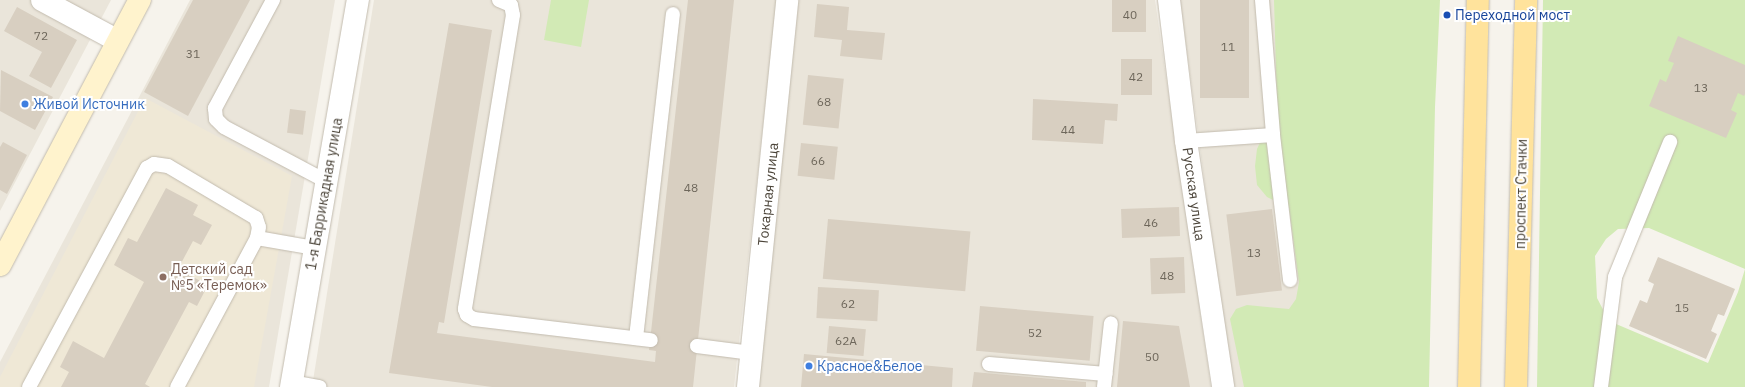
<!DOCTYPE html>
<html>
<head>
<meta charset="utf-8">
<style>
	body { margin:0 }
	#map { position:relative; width:1745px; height:387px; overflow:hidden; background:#f6f3ec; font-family:"IBM Plex Sans",sans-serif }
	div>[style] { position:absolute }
	.residential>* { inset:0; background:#eae5da }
	.education>* { inset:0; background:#efe8d6 }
	.green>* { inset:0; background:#d2eab5 }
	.building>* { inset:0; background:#d8cfc1; transform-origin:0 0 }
	.roads { filter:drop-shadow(0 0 1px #c2bbae) drop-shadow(0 0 1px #c2bbae) }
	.service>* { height:14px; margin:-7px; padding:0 7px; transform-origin:7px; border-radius:7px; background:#fff }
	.minor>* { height:22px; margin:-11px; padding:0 11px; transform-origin:11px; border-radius:11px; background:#fff }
	.tertiary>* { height:22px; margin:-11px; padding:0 11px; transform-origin:11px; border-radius:11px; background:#fff }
	.secondary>* { height:22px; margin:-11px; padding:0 11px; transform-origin:11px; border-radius:11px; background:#fff3cd }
	.primary>* { height:22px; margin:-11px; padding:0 11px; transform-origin:11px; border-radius:11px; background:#ffe39c }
	.dots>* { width:11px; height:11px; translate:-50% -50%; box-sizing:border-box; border:2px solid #fff; border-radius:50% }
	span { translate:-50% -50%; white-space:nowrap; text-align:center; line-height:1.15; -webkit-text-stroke:4px #fff; paint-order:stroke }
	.number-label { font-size:12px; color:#6e675b }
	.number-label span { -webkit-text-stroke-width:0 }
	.transit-label { font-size:14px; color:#164399 }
	.left { translate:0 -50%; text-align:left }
	.shop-label { font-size:14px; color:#366cbe }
	.street-label { font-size:14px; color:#4b4439 }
	.education-label { font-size:14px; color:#785e54 }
</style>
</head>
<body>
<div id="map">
	<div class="residential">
		<i style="clip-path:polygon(0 0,111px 0,0 211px)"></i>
		<i style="clip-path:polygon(190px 0,335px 0,269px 387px,0 387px,0 362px)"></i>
		<i style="clip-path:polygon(374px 0,777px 0,734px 387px,312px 387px)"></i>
		<i style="clip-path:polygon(795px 0,1155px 0,1211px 387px,755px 387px)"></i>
		<i style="clip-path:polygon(1180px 0,1292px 0,1353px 387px,1232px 387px)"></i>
	</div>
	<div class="education">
		<i style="clip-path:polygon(145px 98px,292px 176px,254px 387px,0 387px,0 377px)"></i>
	</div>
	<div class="green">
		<i style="clip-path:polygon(551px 0,589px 0,581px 47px,544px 40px)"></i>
		<i style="clip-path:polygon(1274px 0,1440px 0,1435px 107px,1429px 387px,1244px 387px,1230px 319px,1236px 309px,1247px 305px,1289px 309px,1296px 299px,1299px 282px,1289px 208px,1267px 197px,1257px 185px,1255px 166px,1257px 149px,1277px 106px)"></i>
		<i style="clip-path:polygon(evenodd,1543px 0,1745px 0,1745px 387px,1537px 387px,1543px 0,1649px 228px,1745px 269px,1738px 292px,1708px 363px,1609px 321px,1597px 298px,1595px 256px,1606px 239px,1618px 229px,1649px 228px)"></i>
	</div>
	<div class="building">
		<i style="clip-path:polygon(193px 0,250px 0,188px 116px,144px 92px)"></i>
		<i style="clip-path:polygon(688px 0,734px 0,693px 387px,492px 387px,389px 373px,449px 23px,492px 30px,444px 323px,439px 322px,437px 333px,655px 362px,656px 351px,649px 350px)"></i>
		<i style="left:1112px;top:0;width:34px;height:32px"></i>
		<i style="left:1200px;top:0;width:49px;height:98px"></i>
		<i style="clip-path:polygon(817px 4px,849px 7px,847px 30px,885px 33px,882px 60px,840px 56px,842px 40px,814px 37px)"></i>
		<i style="clip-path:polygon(17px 7px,77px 40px,51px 88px,29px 76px,42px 52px,4px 31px)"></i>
		<i style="clip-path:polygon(1678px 36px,1745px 65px,1745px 94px,1744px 96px,1738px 93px,1731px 110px,1737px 113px,1726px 138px,1649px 106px,1660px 79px,1666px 82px,1674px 63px,1668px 61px)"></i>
		<i style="left:1121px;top:59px;width:31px;height:36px"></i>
		<i style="clip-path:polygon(1px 70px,53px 97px,35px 130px,0 111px)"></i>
		<i style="left:808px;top:75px;width:36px;height:50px;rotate:6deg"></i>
		<i style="clip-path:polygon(1033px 99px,1118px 104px,1117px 121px,1105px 120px,1103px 144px,1032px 140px)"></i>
		<i style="left:290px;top:109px;width:16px;height:24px;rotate:7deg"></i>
		<i style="clip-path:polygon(3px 142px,27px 155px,7px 194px,0 190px,0 147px)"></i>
		<i style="left:801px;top:143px;width:37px;height:33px;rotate:6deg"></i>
		<i style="clip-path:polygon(166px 188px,198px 205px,193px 215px,212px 225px,201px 245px,193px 241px,178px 269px,208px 285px,197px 306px,189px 302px,145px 384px,150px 387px,61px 387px,69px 372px,60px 367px,73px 341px,104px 358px,144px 282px,114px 265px,128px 238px,137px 242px)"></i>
		<i style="left:1179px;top:207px;width:29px;height:58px;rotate:88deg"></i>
		<i style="left:1272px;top:209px;width:82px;height:46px;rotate:83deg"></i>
		<i style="left:828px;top:219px;width:143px;height:60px;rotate:5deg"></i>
		<i style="left:1184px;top:257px;width:36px;height:34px;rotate:88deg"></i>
		<i style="clip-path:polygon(1658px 257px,1735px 289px,1724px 316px,1718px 314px,1711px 331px,1717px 334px,1706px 359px,1629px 326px,1640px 300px,1647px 303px,1654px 284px,1648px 281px)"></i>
		<i style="left:818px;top:287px;width:61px;height:31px;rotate:3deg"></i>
		<i style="left:980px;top:306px;width:114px;height:45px;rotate:5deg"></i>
		<i style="clip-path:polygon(1123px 321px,1179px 326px,1190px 387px,1117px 387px)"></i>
		<i style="left:829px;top:326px;width:37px;height:27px;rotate:5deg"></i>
		<i style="clip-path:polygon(804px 354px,953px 368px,952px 387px,801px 387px)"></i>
		<i style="clip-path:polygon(974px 372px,1086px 382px,1086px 387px,972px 387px)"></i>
	</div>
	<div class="roads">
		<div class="service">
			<i style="left:273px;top:0;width:123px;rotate:118.2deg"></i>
			<i style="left:215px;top:108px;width:11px;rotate:85deg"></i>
			<i style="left:216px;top:119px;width:11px;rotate:45deg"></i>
			<i style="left:224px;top:127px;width:115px;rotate:27.9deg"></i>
			<i style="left:499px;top:0;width:13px;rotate:23deg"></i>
			<i style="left:511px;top:5px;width:10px;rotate:79deg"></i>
			<i style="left:513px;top:15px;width:298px;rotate:99.3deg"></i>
			<i style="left:465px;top:309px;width:6px;rotate:72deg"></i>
			<i style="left:467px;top:315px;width:8px;rotate:30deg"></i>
			<i style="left:474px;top:319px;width:178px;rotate:6.8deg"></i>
			<i style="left:1262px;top:0;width:135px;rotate:85.3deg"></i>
			<i style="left:1186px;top:141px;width:87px;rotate:-3.9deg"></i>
			<i style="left:1273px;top:135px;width:146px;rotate:83.3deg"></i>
			<i style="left:257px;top:238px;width:59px;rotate:9.8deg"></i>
			<i style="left:636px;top:338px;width:326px;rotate:-83.5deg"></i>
			<i style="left:697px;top:346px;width:55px;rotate:7.3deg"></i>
			<i style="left:989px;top:364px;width:117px;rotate:4.9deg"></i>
			<i style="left:291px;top:382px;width:29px;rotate:10deg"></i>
			<i style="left:29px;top:387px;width:249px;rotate:-61.7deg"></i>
			<i style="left:147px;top:168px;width:8px;rotate:-30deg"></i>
			<i style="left:154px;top:164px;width:14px;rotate:8deg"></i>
			<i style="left:168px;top:166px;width:102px;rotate:30.6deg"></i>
			<i style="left:256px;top:218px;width:9px;rotate:72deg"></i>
			<i style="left:259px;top:227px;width:11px;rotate:100deg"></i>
			<i style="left:257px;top:238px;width:169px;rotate:118.2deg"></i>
			<i style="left:1104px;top:387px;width:64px;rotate:-83.8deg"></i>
			<i style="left:1601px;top:387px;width:111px;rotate:-82.7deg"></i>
			<i style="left:1615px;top:277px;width:146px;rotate:-67.8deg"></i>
		</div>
		<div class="minor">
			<i style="left:42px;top:0;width:86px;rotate:28.3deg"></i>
			<i style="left:1169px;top:0;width:142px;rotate:83.1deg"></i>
			<i style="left:1186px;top:141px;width:249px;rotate:81.4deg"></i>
			<i style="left:748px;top:387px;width:389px;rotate:-84.2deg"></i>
		</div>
		<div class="tertiary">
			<i style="left:291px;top:387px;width:393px;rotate:-80.2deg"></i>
		</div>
		<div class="secondary">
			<i style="left:0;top:265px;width:300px;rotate:-62.2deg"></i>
		</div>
		<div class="primary">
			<i style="left:1469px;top:387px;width:387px;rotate:-88.7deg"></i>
			<i style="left:1516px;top:387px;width:387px;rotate:-88.5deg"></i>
		</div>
	</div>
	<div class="dots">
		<i style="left:1447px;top:15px;background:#1a4fb4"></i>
		<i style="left:25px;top:104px;background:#3f7fe0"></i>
		<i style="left:163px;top:277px;background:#8d6e63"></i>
		<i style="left:809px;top:366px;background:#3f7fe0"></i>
	</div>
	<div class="number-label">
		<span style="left:1130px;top:15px">40</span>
		<span style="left:41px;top:36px">72</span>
		<span style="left:1228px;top:47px">11</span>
		<span style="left:193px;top:54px">31</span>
		<span style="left:1136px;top:77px">42</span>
		<span style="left:1701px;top:88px">13</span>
		<span style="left:824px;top:102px">68</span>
		<span style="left:1068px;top:130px">44</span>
		<span style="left:818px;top:161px">66</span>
		<span style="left:691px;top:188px">48</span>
		<span style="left:1151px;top:223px">46</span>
		<span style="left:1254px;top:253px">13</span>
		<span style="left:1167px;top:276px">48</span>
		<span style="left:848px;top:304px">62</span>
		<span style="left:1682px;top:308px">15</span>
		<span style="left:1035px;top:333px">52</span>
		<span style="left:846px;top:341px">62А</span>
		<span style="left:1152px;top:357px">50</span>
	</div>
	<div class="transit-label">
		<span class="left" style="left:1455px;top:15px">Переходной мост</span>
	</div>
	<div class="shop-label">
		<span class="left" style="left:33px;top:104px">Живой Источник</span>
		<span class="left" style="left:817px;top:366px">Красное&amp;Белое</span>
	</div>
	<div class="street-label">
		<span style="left:324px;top:194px;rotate:-80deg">1-я Баррикадная улица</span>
		<span style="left:768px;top:194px;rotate:-84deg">Токарная улица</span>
		<span style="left:1194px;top:194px;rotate:82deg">Русская улица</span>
		<span style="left:1521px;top:194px;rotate:-89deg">проспект Стачки</span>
	</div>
	<div class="education-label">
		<span class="left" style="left:171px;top:277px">Детский сад<br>№5 «Теремок»</span>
	</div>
</div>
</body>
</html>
